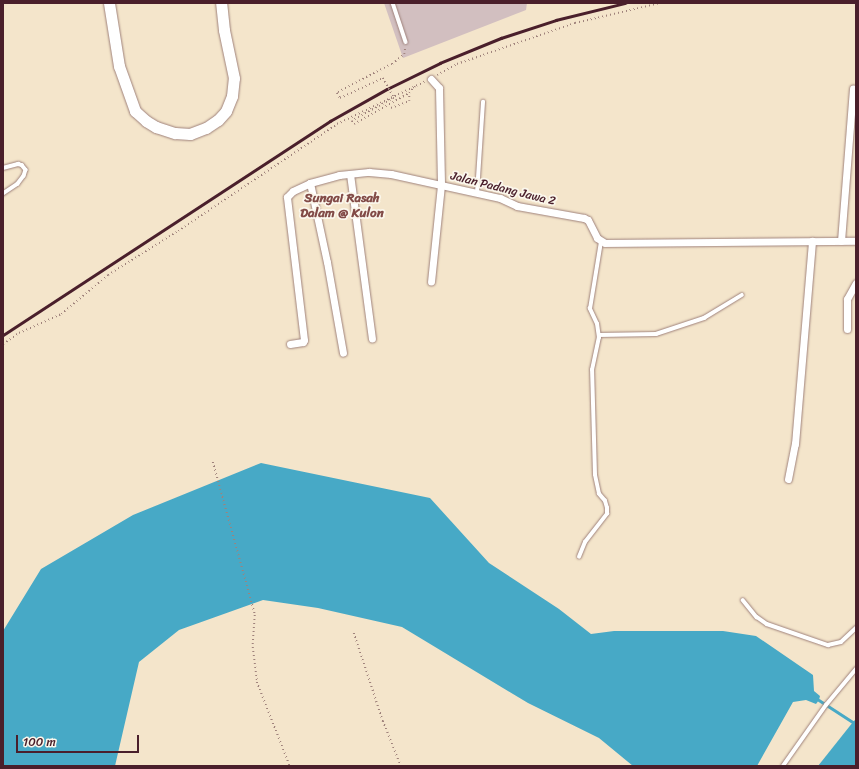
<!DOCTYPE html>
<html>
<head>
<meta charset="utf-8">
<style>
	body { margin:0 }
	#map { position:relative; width:859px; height:769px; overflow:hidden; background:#f4e5cb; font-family:Sriracha,sans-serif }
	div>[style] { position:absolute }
	.industrial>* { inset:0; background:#d2bfc0 }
	.water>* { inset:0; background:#47a9c6 }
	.stream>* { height:2.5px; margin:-1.25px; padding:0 1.25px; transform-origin:1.25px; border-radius:1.25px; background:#47a9c6 }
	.path>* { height:1.5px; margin-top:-0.75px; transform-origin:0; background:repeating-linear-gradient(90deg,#9f827b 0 1px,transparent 0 4px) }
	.roads { filter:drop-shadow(0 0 1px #9f827b) drop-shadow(0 0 1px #9f827b) }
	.service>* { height:3.5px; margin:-1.75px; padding:0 1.75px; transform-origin:1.75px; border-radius:1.75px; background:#fff }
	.minor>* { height:7px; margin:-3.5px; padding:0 3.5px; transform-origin:3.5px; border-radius:3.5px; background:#fff }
	.primary>* { height:11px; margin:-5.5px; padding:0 5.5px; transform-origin:5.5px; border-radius:5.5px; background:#fff }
	.rail>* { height:2.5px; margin:-1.25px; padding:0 1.25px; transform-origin:1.25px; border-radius:1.25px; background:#4a1f2b }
	.path-bridge>* { height:1.5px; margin-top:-0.75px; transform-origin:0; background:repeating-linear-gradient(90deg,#9f827b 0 1px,transparent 0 4px) }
	span { translate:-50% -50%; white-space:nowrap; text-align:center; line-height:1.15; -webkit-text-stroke:3.5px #fbf7ec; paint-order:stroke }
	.street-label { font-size:12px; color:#4a1f2b }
	.neighbourhood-label { font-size:13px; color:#824b47; font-weight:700 }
	.frame { position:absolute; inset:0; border:4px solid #4a1f2b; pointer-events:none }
	.scale { position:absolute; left:16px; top:735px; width:123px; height:18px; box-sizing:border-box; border:2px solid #4a1f2b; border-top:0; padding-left:5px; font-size:12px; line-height:14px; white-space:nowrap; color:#4a1f2b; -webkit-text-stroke:3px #fbf7ec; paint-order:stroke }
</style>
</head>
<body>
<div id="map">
	<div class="industrial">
		<i style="clip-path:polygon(384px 3px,527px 3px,526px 10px,403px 58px)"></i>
	</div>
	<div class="water">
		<i style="clip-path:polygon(261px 463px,430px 498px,489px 563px,559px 609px,591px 634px,614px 631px,723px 631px,756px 636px,813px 675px,814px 691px,820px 696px,819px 700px,816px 704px,806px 700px,793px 702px,757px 766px,633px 766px,599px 738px,528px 703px,402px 627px,318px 608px,263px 600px,179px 630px,139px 662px,115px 766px,3px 766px,3px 631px,41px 569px,133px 515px)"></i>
		<i style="clip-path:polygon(856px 719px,856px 766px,818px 766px,853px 722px)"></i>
	</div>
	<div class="stream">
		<i style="left:819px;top:700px;width:44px;rotate:33deg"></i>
	</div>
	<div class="path">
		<i style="left:392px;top:64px;width:16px;rotate:-40deg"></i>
		<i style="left:404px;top:54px;width:6px;rotate:-81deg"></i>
		<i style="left:437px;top:75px;width:23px;rotate:-29deg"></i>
		<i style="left:457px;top:64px;width:125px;rotate:-19.2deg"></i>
		<i style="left:575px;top:23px;width:87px;rotate:-13.2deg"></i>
		<i style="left:391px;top:108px;width:19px;rotate:-21deg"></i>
		<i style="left:409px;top:101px;width:8px;rotate:-90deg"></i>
		<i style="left:409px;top:93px;width:9px;rotate:-49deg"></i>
		<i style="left:3px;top:344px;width:19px;rotate:-35deg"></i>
		<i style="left:19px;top:333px;width:46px;rotate:-24.3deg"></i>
		<i style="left:61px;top:314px;width:61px;rotate:-39.7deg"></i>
		<i style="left:108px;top:275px;width:83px;rotate:-32.2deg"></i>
		<i style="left:178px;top:231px;width:192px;rotate:-33.9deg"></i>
		<i style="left:337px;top:124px;width:97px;rotate:-25.8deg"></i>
		<i style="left:213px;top:462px;width:159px;rotate:74.6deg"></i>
		<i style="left:255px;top:615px;width:32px;rotate:94deg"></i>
		<i style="left:253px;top:647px;width:35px;rotate:83deg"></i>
		<i style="left:257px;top:682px;width:90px;rotate:68.6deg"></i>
		<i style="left:354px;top:633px;width:93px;rotate:71.8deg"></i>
		<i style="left:383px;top:721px;width:48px;rotate:68.2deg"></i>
	</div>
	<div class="roads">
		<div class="service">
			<i style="left:393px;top:3px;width:41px;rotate:71.6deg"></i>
			<i style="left:3px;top:168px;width:16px;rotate:-15deg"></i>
			<i style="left:18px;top:164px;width:4px;rotate:14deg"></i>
			<i style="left:22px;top:165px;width:6px;rotate:51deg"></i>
			<i style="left:26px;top:170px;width:6px;rotate:108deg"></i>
			<i style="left:24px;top:176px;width:10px;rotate:127deg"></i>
			<i style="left:18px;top:184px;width:18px;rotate:146deg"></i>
			<i style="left:477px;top:193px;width:91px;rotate:-86.2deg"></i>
			<i style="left:599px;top:335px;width:57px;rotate:-1deg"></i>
			<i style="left:656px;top:334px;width:51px;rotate:-18.4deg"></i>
			<i style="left:704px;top:318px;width:44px;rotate:-31.2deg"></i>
			<i style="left:579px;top:557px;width:16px;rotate:-68deg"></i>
			<i style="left:585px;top:542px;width:36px;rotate:-52deg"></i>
			<i style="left:607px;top:514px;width:6px;rotate:-90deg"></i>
			<i style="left:607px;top:508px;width:7px;rotate:-106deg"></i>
			<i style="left:605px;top:501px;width:9px;rotate:-131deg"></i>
			<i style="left:599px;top:494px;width:19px;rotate:-102deg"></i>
			<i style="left:595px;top:475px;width:105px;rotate:-91.6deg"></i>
			<i style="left:592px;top:370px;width:33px;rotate:-78deg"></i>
			<i style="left:599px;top:338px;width:14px;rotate:-98deg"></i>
			<i style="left:597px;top:324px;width:17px;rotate:-115deg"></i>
			<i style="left:590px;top:309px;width:68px;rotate:-80.7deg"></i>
			<i style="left:743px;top:600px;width:22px;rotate:51deg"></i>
			<i style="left:757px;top:617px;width:12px;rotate:35deg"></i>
			<i style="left:767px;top:624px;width:65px;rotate:19deg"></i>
			<i style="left:828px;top:645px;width:13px;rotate:-13deg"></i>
			<i style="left:841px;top:642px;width:21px;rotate:-43deg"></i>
			<i style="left:783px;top:766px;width:75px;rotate:-54.8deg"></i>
			<i style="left:826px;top:705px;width:47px;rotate:-50.2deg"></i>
		</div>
		<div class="minor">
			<i style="left:431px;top:79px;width:12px;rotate:48deg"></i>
			<i style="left:439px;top:88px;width:97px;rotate:88.8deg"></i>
			<i style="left:441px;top:185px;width:97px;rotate:95.9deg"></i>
			<i style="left:350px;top:174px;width:166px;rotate:82.4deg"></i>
			<i style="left:310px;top:183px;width:81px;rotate:77.9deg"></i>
			<i style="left:327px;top:262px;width:92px;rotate:80deg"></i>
			<i style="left:841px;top:241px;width:153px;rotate:-85.5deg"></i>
			<i style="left:847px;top:329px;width:30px;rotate:-90deg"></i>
			<i style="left:847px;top:299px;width:18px;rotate:-61deg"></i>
			<i style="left:290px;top:344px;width:13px;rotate:-9deg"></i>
			<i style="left:303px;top:342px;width:2px;rotate:-63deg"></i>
			<i style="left:304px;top:340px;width:144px;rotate:-96.8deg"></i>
			<i style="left:287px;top:197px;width:8px;rotate:-45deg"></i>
			<i style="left:293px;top:191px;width:19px;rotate:-25deg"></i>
			<i style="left:310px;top:183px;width:30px;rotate:-15deg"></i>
			<i style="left:339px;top:175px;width:30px;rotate:-6deg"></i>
			<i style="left:369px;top:172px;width:22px;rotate:5deg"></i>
			<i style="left:391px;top:174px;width:112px;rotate:12.4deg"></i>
			<i style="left:500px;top:198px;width:19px;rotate:25deg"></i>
			<i style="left:517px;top:206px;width:68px;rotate:10.2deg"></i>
			<i style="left:584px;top:218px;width:4px;rotate:27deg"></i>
			<i style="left:588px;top:220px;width:20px;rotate:63deg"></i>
			<i style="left:597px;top:238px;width:9px;rotate:32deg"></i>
			<i style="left:605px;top:243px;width:251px;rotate:-0.5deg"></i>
			<i style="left:788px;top:479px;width:36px;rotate:-79deg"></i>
			<i style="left:795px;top:444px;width:204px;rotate:-85.2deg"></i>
		</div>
		<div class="primary">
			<i style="left:109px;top:3px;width:64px;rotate:81deg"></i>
			<i style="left:119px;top:66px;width:48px;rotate:70.4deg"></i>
			<i style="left:135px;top:111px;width:15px;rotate:42deg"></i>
			<i style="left:146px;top:121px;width:12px;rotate:31deg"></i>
			<i style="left:156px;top:127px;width:20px;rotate:18deg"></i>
			<i style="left:175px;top:133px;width:15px;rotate:4deg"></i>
			<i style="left:190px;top:134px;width:17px;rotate:-21deg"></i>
			<i style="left:206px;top:128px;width:14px;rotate:-34deg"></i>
			<i style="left:218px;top:120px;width:12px;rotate:-48deg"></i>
			<i style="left:226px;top:111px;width:16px;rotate:-68deg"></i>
			<i style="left:232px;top:96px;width:18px;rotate:-84deg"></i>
			<i style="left:234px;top:78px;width:49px;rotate:-101.8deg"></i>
			<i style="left:224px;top:30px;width:27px;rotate:-96deg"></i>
		</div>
	</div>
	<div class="rail">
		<i style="left:3px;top:335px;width:391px;rotate:-33.2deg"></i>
		<i style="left:330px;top:121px;width:65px;rotate:-29.3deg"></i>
		<i style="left:387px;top:89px;width:59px;rotate:-26.1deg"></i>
		<i style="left:440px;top:63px;width:66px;rotate:-22.3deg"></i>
		<i style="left:501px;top:38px;width:58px;rotate:-18.1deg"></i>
		<i style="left:556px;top:20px;width:71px;rotate:-13.8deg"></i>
	</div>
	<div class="path-bridge">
		<i style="left:392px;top:64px;width:62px;rotate:152.2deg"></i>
		<i style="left:337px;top:93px;width:6px;rotate:59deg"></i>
		<i style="left:340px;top:98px;width:47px;rotate:-24.9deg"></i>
		<i style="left:383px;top:78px;width:23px;rotate:61deg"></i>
		<i style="left:394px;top:98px;width:48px;rotate:151.3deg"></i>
		<i style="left:352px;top:121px;width:4px;rotate:56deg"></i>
		<i style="left:354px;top:124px;width:63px;rotate:-29.4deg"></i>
	</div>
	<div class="street-label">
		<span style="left:503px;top:189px;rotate:14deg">Jalan Padang Jawa 2</span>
	</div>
	<div class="neighbourhood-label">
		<span style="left:342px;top:206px">Sungai Rasah<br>Dalam @ Kulon</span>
	</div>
	<div class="frame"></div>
	<div class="scale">100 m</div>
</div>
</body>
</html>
